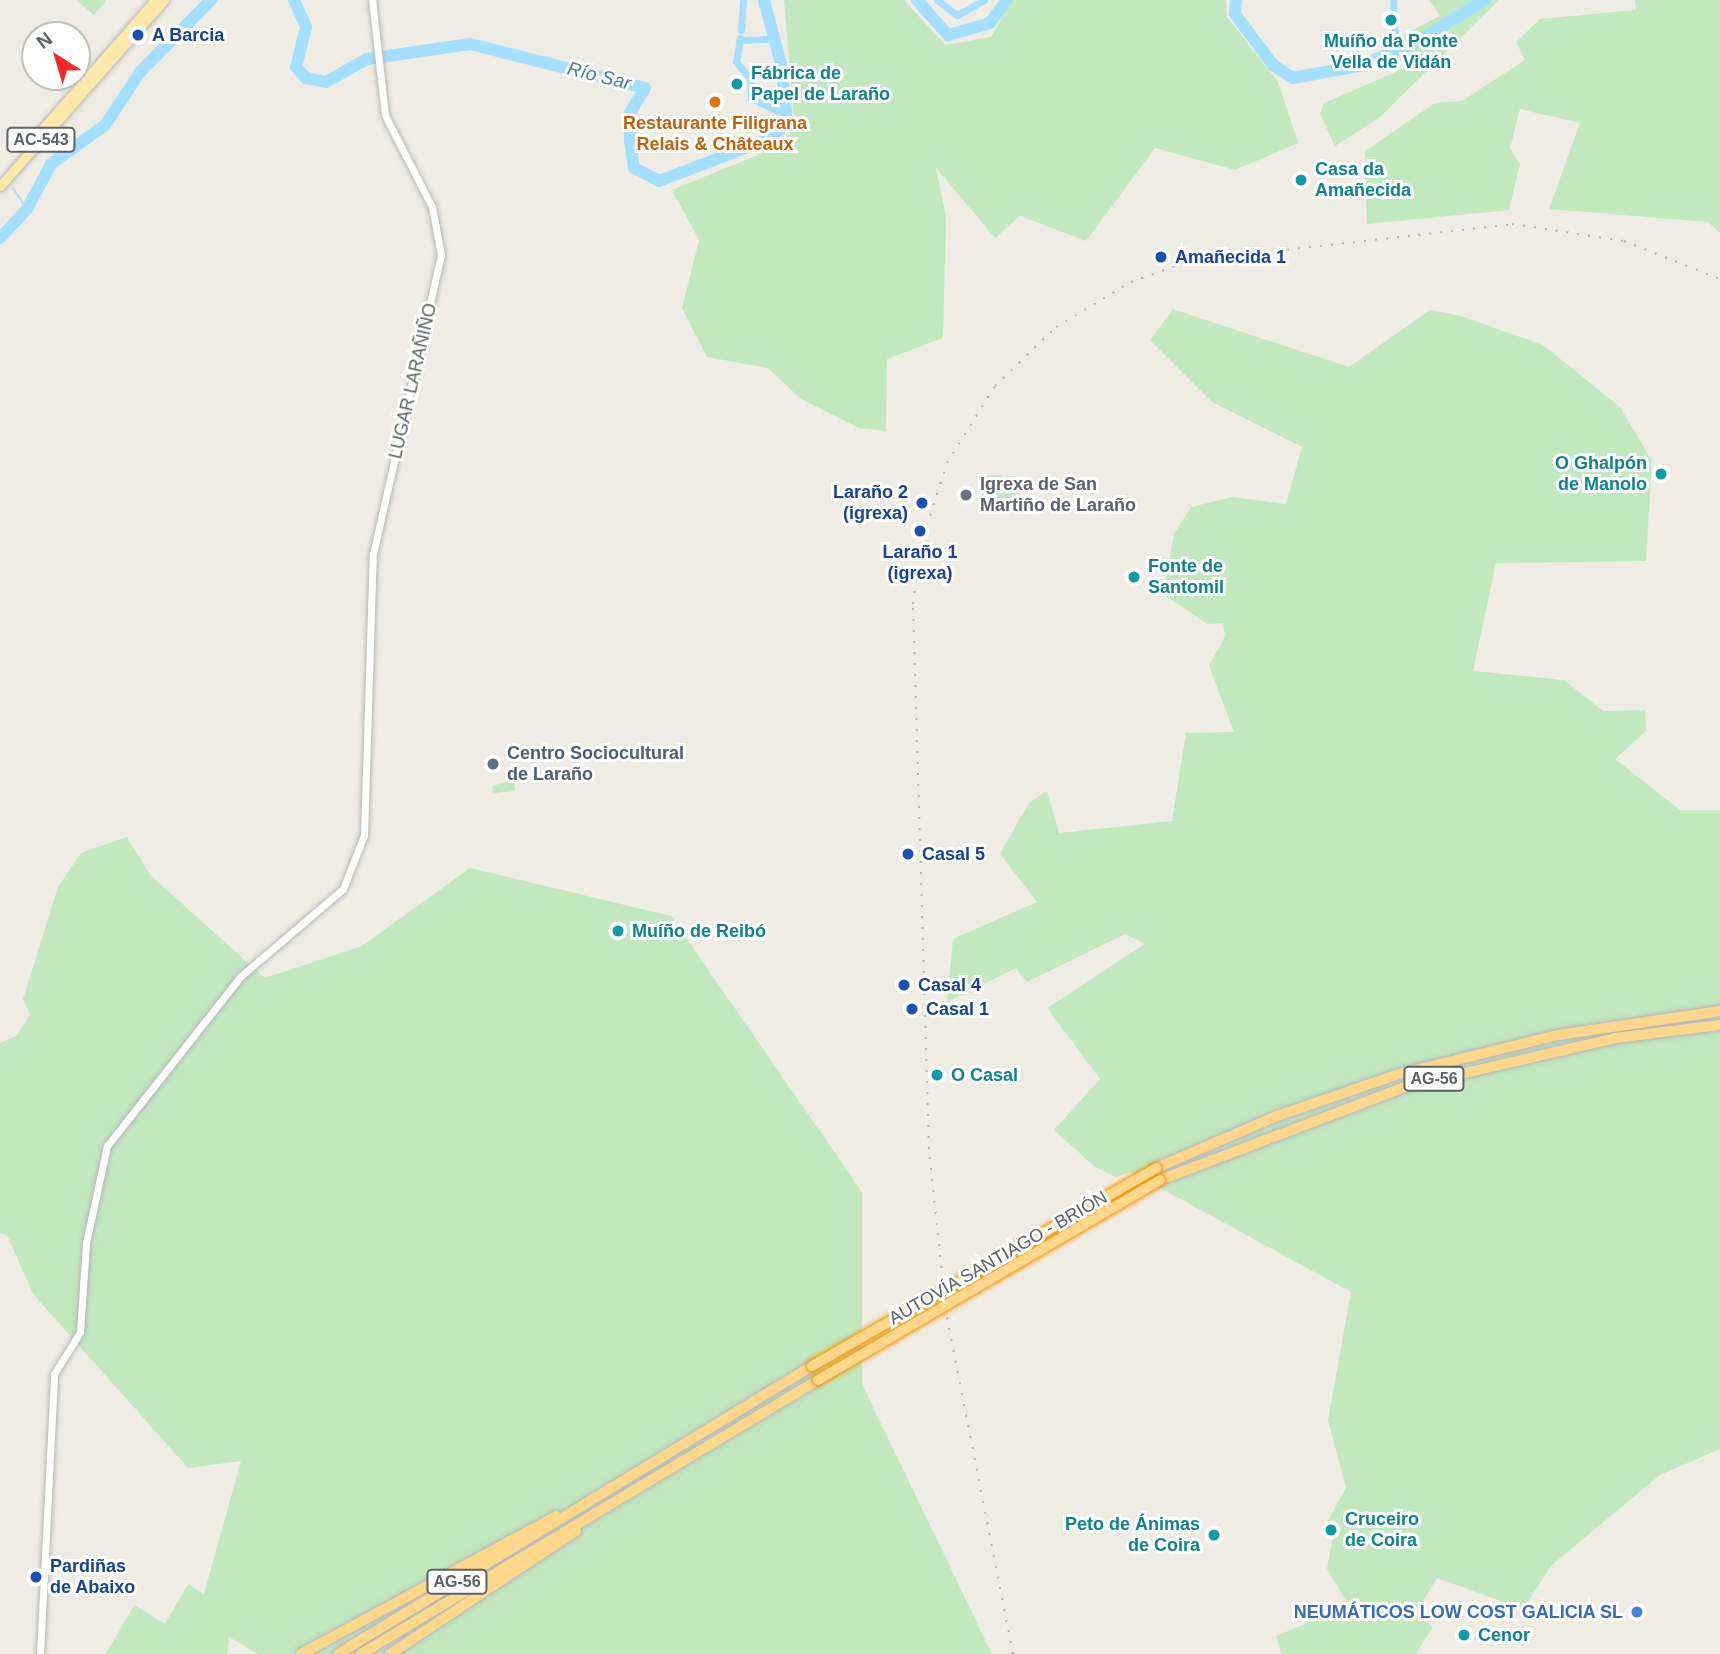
<!DOCTYPE html>
<html>
<head>
<meta charset="utf-8">
<style>
	body { margin:0 }
	#map { position:relative; width:1720px; height:1654px; overflow:hidden; background:#efece4; font-family:Arial,sans-serif }
	div>[style] { position:absolute }
	.green>* { inset:0; background:#c2e8bf }
	.stream>* { height:2px; margin:-1px; padding:0 1px; transform-origin:1px; border-radius:1px; background:#a4dfff }
	.canal>* { height:7px; margin:-3.5px; padding:0 3.5px; transform-origin:3.5px; border-radius:3.5px; background:#a4dfff }
	.river>* { height:12px; margin:-6px; padding:0 6px; transform-origin:6px; border-radius:6px; background:#a4dfff }
	.roads { filter:drop-shadow(0 0 2px #b4b7bb) drop-shadow(0 0 2px #b4b7bb) }
	.minor>* { height:7px; margin:-3.5px; padding:0 3.5px; transform-origin:3.5px; border-radius:3.5px; background:#fff }
	.major>* { height:9px; margin:-4.5px; padding:0 4.5px; transform-origin:4.5px; border-radius:4.5px; background:#ffe9a9 }
	.highway>* { height:10px; margin:-5px; padding:0 5px; transform-origin:5px; border-radius:5px; background:#ffd78b }
	.rail>* { height:2px; margin-top:-1px; transform-origin:0; background:repeating-linear-gradient(90deg,#b3b4b5 0 2px,transparent 0 11px) }
	.bridges { filter:drop-shadow(0 0 2px #f39100) drop-shadow(0 0 2px #f39100) }
	.highway-bridge>* { height:10px; margin:-5px; padding:0 5px; transform-origin:5px; border-radius:5px; background:#ffd78b }
	.dots>* { width:19px; height:19px; translate:-50% -50%; box-sizing:border-box; border:4px solid #fff; border-radius:50% }
	span { translate:-50% -50%; white-space:nowrap; text-align:center; line-height:1.15; -webkit-text-stroke:6px #fff; paint-order:stroke }
	.shield-label span { padding:2px 5px; background:#fff; border:2px solid; border-radius:5px; -webkit-text-stroke-width:0 }
	.shield-label { font-size:16px; color:#5c6165; font-weight:700 }
	.transit-label { font-size:18px; color:#164399; font-weight:700 }
	.left { translate:0 -50%; text-align:left }
	.right { translate:-100% -50%; text-align:right }
	.culture-label { font-size:18px; color:#0d838f; font-weight:700 }
	.food-label { font-size:18px; color:#c56008; font-weight:700 }
	.street-label { font-size:18px; color:#5c6165 }
	.worship-label { font-size:18px; color:#5b616d; font-weight:700 }
	.service-label { font-size:18px; color:#4e5e75; font-weight:700 }
	.shop-label { font-size:18px; color:#366cbe; font-weight:700 }
	.water-label { font-size:19px; color:#387cae; font-style:italic }
	.north { position:absolute; left:21px; top:21px; width:70px; height:70px; box-sizing:border-box; background:#fff; border:2px solid #bec0c1; border-radius:50%; rotate:323deg; font-size:19px; font-weight:700; line-height:28px; text-align:center; color:#5c6165 }
	.north::after { content:''; display:block; margin:auto; width:24px; height:32px; background:#f32628; clip-path:polygon(50% 0,100% 100%,50% 72%,0 100%) }
</style>
</head>
<body>
<div id="map">
	<div class="green">
		<i style="clip-path:polygon(76px 0,104px 0,106px 1px,94px 15px)"></i>
		<i style="clip-path:polygon(784px 0,904px 0,945px 45px,991px 37px,1012px 0,1226px 0,1227px 17px,1278px 82px,1298px 143px,1235px 170px,1155px 148px,1086px 241px,1020px 216px,995px 238px,936px 168px,946px 217px,943px 338px,887px 359px,886px 431px,859px 428px,801px 399px,768px 368px,707px 357px,682px 308px,699px 240px,672px 190px,765px 152px,795px 130px)"></i>
		<i style="clip-path:polygon(1429px 0,1499px 0,1380px 117px,1335px 146px,1320px 114px,1324px 103px,1412px 65px,1395px 39px,1440px 16px)"></i>
		<i style="clip-path:polygon(1635px 0,1720px 0,1720px 233px,1708px 222px,1549px 209px,1580px 123px,1520px 109px,1510px 148px,1520px 164px,1509px 210px,1367px 224px,1365px 151px,1435px 103px,1462px 101px,1525px 60px,1516px 42px,1540px 19px,1636px 10px)"></i>
		<i style="clip-path:polygon(1173px 309px,1349px 367px,1430px 310px,1461px 316px,1543px 345px,1620px 407px,1652px 461px,1646px 561px,1496px 563px,1473px 671px,1564px 680px,1603px 711px,1645px 710px,1646px 731px,1615px 759px,1680px 810px,1720px 810px,1720px 1449px,1660px 1475px,1552px 1565px,1523px 1609px,1437px 1578px,1415px 1614px,1433px 1627px,1416px 1654px,1282px 1654px,1276px 1636px,1349px 1606px,1327px 1569px,1334px 1530px,1326px 1524px,1346px 1488px,1328px 1420px,1351px 1292px,1131px 1172px,1116px 1177px,1095px 1167px,1054px 1130px,1100px 1079px,1047px 1008px,1145px 944px,1125px 934px,1027px 982px,1016px 968px,947px 1002px,953px 939px,1037px 902px,1000px 854px,1029px 803px,1047px 791px,1059px 833px,1172px 821px,1186px 733px,1234px 732px,1209px 666px,1225px 636px,1223px 623px,1207px 624px,1163px 594px,1174px 534px,1191px 507px,1232px 497px,1286px 504px,1302px 447px,1212px 402px,1150px 340px)"></i>
		<i style="clip-path:polygon(987px 475px,1023px 477px,1011px 515px,980px 503px)"></i>
		<i style="clip-path:polygon(514px 780px,515px 791px,493px 793px,492px 786px)"></i>
		<i style="clip-path:polygon(127px 837px,150px 875px,265px 978px,362px 946px,470px 868px,671px 916px,862px 1192px,862px 1384px,992px 1654px,258px 1654px,229px 1637px,227px 1654px,106px 1654px,134px 1605px,165px 1624px,188px 1584px,204px 1594px,241px 1461px,188px 1468px,33px 1294px,7px 1235px,0 1233px,0 1043px,16px 1036px,30px 1015px,23px 999px,58px 887px,81px 853px)"></i>
	</div>
	<div class="stream">
		<i style="left:13px;top:188px;width:25px;rotate:56deg"></i>
	</div>
	<div class="canal">
		<i style="left:937px;top:0;width:25px;rotate:37deg"></i>
		<i style="left:957px;top:15px;width:31px;rotate:-29deg"></i>
		<i style="left:1393px;top:0;width:51px;rotate:86.6deg"></i>
		<i style="left:741px;top:30px;width:30px;rotate:-86deg"></i>
		<i style="left:740px;top:38px;width:24px;rotate:99deg"></i>
		<i style="left:736px;top:62px;width:21px;rotate:49deg"></i>
		<i style="left:750px;top:78px;width:20px;rotate:87deg"></i>
		<i style="left:751px;top:98px;width:39px;rotate:26deg"></i>
		<i style="left:739px;top:40px;width:33px;rotate:-2deg"></i>
	</div>
	<div class="river">
		<i style="left:294px;top:0;width:30px;rotate:66deg"></i>
		<i style="left:306px;top:27px;width:41px;rotate:104deg"></i>
		<i style="left:296px;top:67px;width:15px;rotate:48deg"></i>
		<i style="left:306px;top:78px;width:20px;rotate:11deg"></i>
		<i style="left:326px;top:82px;width:47px;rotate:-29.3deg"></i>
		<i style="left:367px;top:59px;width:104px;rotate:-8.3deg"></i>
		<i style="left:470px;top:44px;width:180px;rotate:14.1deg"></i>
		<i style="left:645px;top:88px;width:29px;rotate:121deg"></i>
		<i style="left:630px;top:113px;width:27px;rotate:90deg"></i>
		<i style="left:630px;top:140px;width:28px;rotate:82deg"></i>
		<i style="left:634px;top:168px;width:28px;rotate:27deg"></i>
		<i style="left:659px;top:181px;width:123px;rotate:-20.9deg"></i>
		<i style="left:774px;top:137px;width:21px;rotate:-51deg"></i>
		<i style="left:787px;top:121px;width:57px;rotate:-96deg"></i>
		<i style="left:781px;top:64px;width:66px;rotate:-104.9deg"></i>
		<i style="left:917px;top:0;width:47px;rotate:48.5deg"></i>
		<i style="left:948px;top:35px;width:44px;rotate:-15.9deg"></i>
		<i style="left:990px;top:23px;width:29px;rotate:-54deg"></i>
		<i style="left:1236px;top:0;width:14px;rotate:94deg"></i>
		<i style="left:1235px;top:14px;width:64px;rotate:53.3deg"></i>
		<i style="left:1273px;top:65px;width:24px;rotate:33deg"></i>
		<i style="left:1293px;top:78px;width:67px;rotate:-10.3deg"></i>
		<i style="left:1359px;top:66px;width:61px;rotate:-22.3deg"></i>
		<i style="left:1415px;top:43px;width:82px;rotate:-31.6deg"></i>
		<i style="left:0;top:238px;width:40px;rotate:-47deg"></i>
		<i style="left:27px;top:209px;width:51px;rotate:-61.9deg"></i>
		<i style="left:51px;top:164px;width:67px;rotate:-35.8deg"></i>
		<i style="left:105px;top:125px;width:65px;rotate:-56.3deg"></i>
		<i style="left:141px;top:71px;width:100px;rotate:-45.4deg"></i>
	</div>
	<div class="roads">
		<div class="minor">
			<i style="left:40px;top:1654px;width:280px;rotate:-87.1deg"></i>
			<i style="left:54px;top:1374px;width:49px;rotate:-58.2deg"></i>
			<i style="left:80px;top:1332px;width:89px;rotate:-86.1deg"></i>
			<i style="left:86px;top:1243px;width:99px;rotate:-77.8deg"></i>
			<i style="left:107px;top:1146px;width:216px;rotate:-51.8deg"></i>
			<i style="left:241px;top:976px;width:134px;rotate:-40.5deg"></i>
			<i style="left:343px;top:889px;width:58px;rotate:-68.7deg"></i>
			<i style="left:364px;top:835px;width:281px;rotate:-88.2deg"></i>
			<i style="left:373px;top:554px;width:307px;rotate:-77.2deg"></i>
			<i style="left:441px;top:255px;width:49px;rotate:-100.6deg"></i>
			<i style="left:432px;top:207px;width:103px;rotate:-117.1deg"></i>
			<i style="left:385px;top:115px;width:116px;rotate:-96.4deg"></i>
		</div>
		<div class="major">
			<i style="left:32px;top:141px;width:187px;rotate:-48.9deg"></i>
			<i style="left:0;top:186px;width:248px;rotate:-48.6deg"></i>
		</div>
		<div class="highway">
			<i style="left:1156px;top:1168px;width:132px;rotate:-23.3deg"></i>
			<i style="left:1277px;top:1116px;width:129px;rotate:-19deg"></i>
			<i style="left:1399px;top:1074px;width:164px;rotate:-13.8deg"></i>
			<i style="left:1558px;top:1035px;width:164px;rotate:-8.4deg"></i>
			<i style="left:1160px;top:1180px;width:262px;rotate:-20.8deg"></i>
			<i style="left:1405px;top:1087px;width:216px;rotate:-13.1deg"></i>
			<i style="left:1615px;top:1038px;width:106px;rotate:-7.1deg"></i>
			<i style="left:301px;top:1654px;width:290px;rotate:-28.4deg"></i>
			<i style="left:338px;top:1654px;width:555px;rotate:-31.28deg"></i>
			<i style="left:361px;top:1654px;width:533px;rotate:-30.95deg"></i>
			<i style="left:390px;top:1654px;width:223px;rotate:-33.5deg"></i>
		</div>
	</div>
	<div class="rail">
		<i style="left:1013px;top:1654px;width:349px;rotate:-101.1deg"></i>
		<i style="left:946px;top:1312px;width:164px;rotate:-96deg"></i>
		<i style="left:929px;top:1149px;width:545px;rotate:-91.68deg"></i>
		<i style="left:913px;top:604px;width:57px;rotate:-83deg"></i>
		<i style="left:920px;top:547px;width:88px;rotate:-72.2deg"></i>
		<i style="left:947px;top:463px;width:91px;rotate:-58.1deg"></i>
		<i style="left:995px;top:386px;width:85px;rotate:-44deg"></i>
		<i style="left:1056px;top:327px;width:87px;rotate:-31deg"></i>
		<i style="left:1131px;top:282px;width:62px;rotate:-19.9deg"></i>
		<i style="left:1189px;top:261px;width:325px;rotate:-6.5deg"></i>
		<i style="left:1512px;top:224px;width:113px;rotate:8.6deg"></i>
		<i style="left:1624px;top:241px;width:103px;rotate:21.6deg"></i>
	</div>
	<div class="bridges">
		<div class="highway-bridge">
			<i style="left:812px;top:1366px;width:397px;rotate:-29.9deg"></i>
			<i style="left:818px;top:1380px;width:396px;rotate:-30.3deg"></i>
		</div>
	</div>
	<div class="dots">
		<i style="left:1391px;top:20px;background:#0f9aa8"></i>
		<i style="left:138px;top:35px;background:#1a4fb4"></i>
		<i style="left:737px;top:84px;background:#0f9aa8"></i>
		<i style="left:715px;top:102px;background:#e8710a"></i>
		<i style="left:1301px;top:180px;background:#0f9aa8"></i>
		<i style="left:1161px;top:257px;background:#1a4fb4"></i>
		<i style="left:1661px;top:474px;background:#0f9aa8"></i>
		<i style="left:966px;top:495px;background:#6b7280"></i>
		<i style="left:922px;top:503px;background:#1a4fb4"></i>
		<i style="left:920px;top:531px;background:#1a4fb4"></i>
		<i style="left:1134px;top:577px;background:#0f9aa8"></i>
		<i style="left:493px;top:764px;background:#5c6f8a"></i>
		<i style="left:908px;top:854px;background:#1a4fb4"></i>
		<i style="left:618px;top:931px;background:#0f9aa8"></i>
		<i style="left:904px;top:985px;background:#1a4fb4"></i>
		<i style="left:912px;top:1009px;background:#1a4fb4"></i>
		<i style="left:937px;top:1075px;background:#0f9aa8"></i>
		<i style="left:1331px;top:1530px;background:#0f9aa8"></i>
		<i style="left:1214px;top:1535px;background:#0f9aa8"></i>
		<i style="left:36px;top:1577px;background:#1a4fb4"></i>
		<i style="left:1637px;top:1612px;background:#3f7fe0"></i>
		<i style="left:1464px;top:1635px;background:#0f9aa8"></i>
	</div>
	<div class="shield-label">
		<span style="left:41px;top:140px">AC-543</span>
		<span style="left:1434px;top:1079px">AG-56</span>
		<span style="left:457px;top:1582px">AG-56</span>
	</div>
	<div class="transit-label">
		<span class="left" style="left:152px;top:35px">A Barcia</span>
		<span class="left" style="left:1175px;top:257px">Amañecida 1</span>
		<span class="right" style="left:908px;top:503px">Laraño 2<br>(igrexa)</span>
		<span style="left:920px;top:563px">Laraño 1<br>(igrexa)</span>
		<span class="left" style="left:922px;top:854px">Casal 5</span>
		<span class="left" style="left:918px;top:985px">Casal 4</span>
		<span class="left" style="left:926px;top:1009px">Casal 1</span>
		<span class="left" style="left:50px;top:1577px">Pardiñas<br>de Abaixo</span>
	</div>
	<div class="culture-label">
		<span style="left:1391px;top:52px">Muíño da Ponte<br>Vella de Vidán</span>
		<span class="left" style="left:751px;top:84px">Fábrica de<br>Papel de Laraño</span>
		<span class="left" style="left:1315px;top:180px">Casa da<br>Amañecida</span>
		<span class="right" style="left:1647px;top:474px">O Ghalpón<br>de Manolo</span>
		<span class="left" style="left:1148px;top:577px">Fonte de<br>Santomil</span>
		<span class="left" style="left:632px;top:931px">Muíño de Reibó</span>
		<span class="left" style="left:951px;top:1075px">O Casal</span>
		<span class="left" style="left:1345px;top:1530px">Cruceiro<br>de Coira</span>
		<span class="right" style="left:1200px;top:1535px">Peto de Ánimas<br>de Coira</span>
		<span class="left" style="left:1478px;top:1635px">Cenor</span>
	</div>
	<div class="food-label">
		<span style="left:715px;top:134px">Restaurante Filigrana<br>Relais &amp; Châteaux</span>
	</div>
	<div class="street-label">
		<span style="left:413px;top:381px;rotate:-77deg">LUGAR LARAÑIÑO</span>
		<span style="left:998px;top:1258px;rotate:-30deg">AUTOVÍA SANTIAGO - BRIÓN</span>
	</div>
	<div class="worship-label">
		<span class="left" style="left:980px;top:495px">Igrexa de San<br>Martiño de Laraño</span>
	</div>
	<div class="service-label">
		<span class="left" style="left:507px;top:764px">Centro Sociocultural<br>de Laraño</span>
	</div>
	<div class="shop-label">
		<span class="right" style="left:1623px;top:1612px">NEUMÁTICOS LOW COST GALICIA SL</span>
	</div>
	<div class="water-label">
		<span style="left:599px;top:76px;rotate:14deg">Río Sar</span>
	</div>
	<div class="north">N</div>
</div>
</body>
</html>
